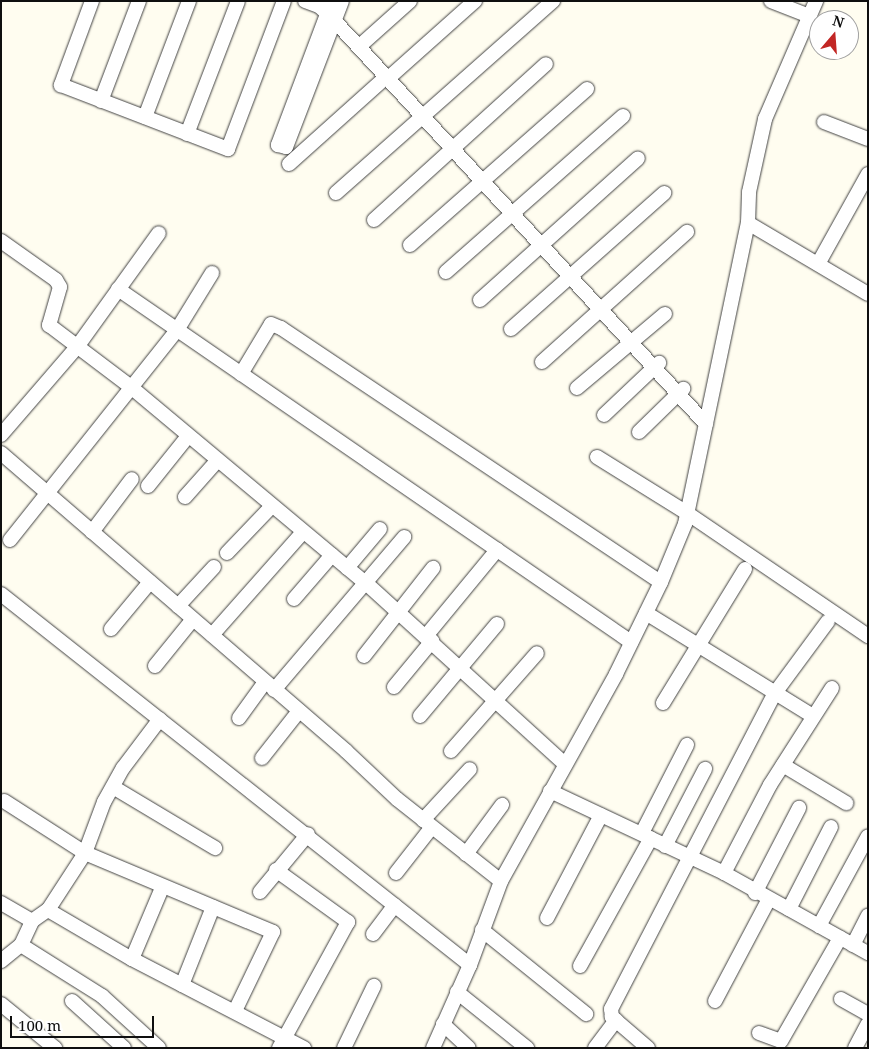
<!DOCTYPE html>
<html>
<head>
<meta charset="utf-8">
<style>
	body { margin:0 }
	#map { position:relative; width:869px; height:1049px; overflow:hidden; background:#fffdf0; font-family:"Noto Serif",serif }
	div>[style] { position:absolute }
	.roads { filter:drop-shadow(0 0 1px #424242) drop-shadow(0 0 1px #424242) }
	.minor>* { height:14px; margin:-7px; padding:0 7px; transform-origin:7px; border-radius:7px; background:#fff }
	span { translate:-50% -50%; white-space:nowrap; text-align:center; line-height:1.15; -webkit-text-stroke:5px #fff; paint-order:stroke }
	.frame { position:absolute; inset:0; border:2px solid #0f0f0f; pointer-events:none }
	.north { position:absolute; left:809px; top:10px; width:50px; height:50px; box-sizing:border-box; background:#fff; border:1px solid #9f9f9f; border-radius:50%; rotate:18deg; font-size:14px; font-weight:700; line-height:20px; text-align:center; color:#0f0f0f }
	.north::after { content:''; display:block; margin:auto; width:18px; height:22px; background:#c22624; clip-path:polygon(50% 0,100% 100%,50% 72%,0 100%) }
	.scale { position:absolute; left:10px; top:1016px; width:144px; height:22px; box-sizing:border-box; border:2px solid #0f0f0f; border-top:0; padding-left:6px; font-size:15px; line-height:18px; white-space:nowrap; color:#0f0f0f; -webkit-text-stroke:4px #fff; paint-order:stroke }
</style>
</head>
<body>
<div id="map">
	<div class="roads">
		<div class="minor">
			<i style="left:92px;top:1px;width:90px;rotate:110.3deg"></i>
			<i style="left:61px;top:85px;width:179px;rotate:21deg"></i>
			<i style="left:228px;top:149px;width:158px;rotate:-69.3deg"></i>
			<i style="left:305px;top:1px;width:15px;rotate:20deg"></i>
			<i style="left:319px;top:6px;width:18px;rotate:43deg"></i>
			<i style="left:332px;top:18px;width:552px;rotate:47.35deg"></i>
			<i style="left:332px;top:1px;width:154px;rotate:110.6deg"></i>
			<i style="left:278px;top:145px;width:8px;rotate:14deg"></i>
			<i style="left:286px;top:147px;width:156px;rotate:-69deg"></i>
			<i style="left:771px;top:1px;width:41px;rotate:21.5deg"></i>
			<i style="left:363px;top:43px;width:63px;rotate:-41.8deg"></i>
			<i style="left:393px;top:74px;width:110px;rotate:-41.7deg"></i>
			<i style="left:101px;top:101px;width:107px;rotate:-69.2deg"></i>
			<i style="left:145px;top:117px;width:124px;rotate:-69.2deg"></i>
			<i style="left:824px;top:122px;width:47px;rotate:21.1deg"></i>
			<i style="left:187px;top:134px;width:142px;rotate:-69deg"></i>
			<i style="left:289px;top:164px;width:130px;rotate:-41.9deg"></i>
			<i style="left:336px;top:193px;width:290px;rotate:-41.5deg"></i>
			<i style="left:374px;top:220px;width:232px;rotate:-42.2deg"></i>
			<i style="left:748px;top:223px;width:139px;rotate:30.6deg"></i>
			<i style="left:1px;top:241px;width:67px;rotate:35.3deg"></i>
			<i style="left:56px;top:280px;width:8px;rotate:60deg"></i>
			<i style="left:60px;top:287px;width:40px;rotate:106deg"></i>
			<i style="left:49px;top:325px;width:103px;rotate:37.1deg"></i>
			<i style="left:131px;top:387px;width:307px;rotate:39.9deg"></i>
			<i style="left:367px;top:584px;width:268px;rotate:42.3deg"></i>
			<i style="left:410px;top:245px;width:236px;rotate:-41.4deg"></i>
			<i style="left:818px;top:264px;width:103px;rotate:-60.9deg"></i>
			<i style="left:446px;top:272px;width:236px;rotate:-41.4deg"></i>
			<i style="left:118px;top:289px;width:623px;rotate:34.53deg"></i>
			<i style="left:480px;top:300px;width:212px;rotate:-41.9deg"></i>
			<i style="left:511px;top:329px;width:205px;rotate:-41.6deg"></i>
			<i style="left:542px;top:362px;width:195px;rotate:-41.9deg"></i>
			<i style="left:241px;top:374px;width:58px;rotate:-59deg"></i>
			<i style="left:271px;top:324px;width:11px;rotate:22deg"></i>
			<i style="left:281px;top:328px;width:457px;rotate:33.8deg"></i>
			<i style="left:577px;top:388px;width:115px;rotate:-40.1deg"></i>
			<i style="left:604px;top:415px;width:76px;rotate:-43.4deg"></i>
			<i style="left:639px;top:432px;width:62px;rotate:-44.3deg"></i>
			<i style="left:1px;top:435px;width:116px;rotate:-49.2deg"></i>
			<i style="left:77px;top:347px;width:140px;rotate:-54.3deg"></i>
			<i style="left:1px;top:453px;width:456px;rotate:40.8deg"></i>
			<i style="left:346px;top:751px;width:70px;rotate:43.3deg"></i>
			<i style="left:397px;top:799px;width:132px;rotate:38.3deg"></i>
			<i style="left:597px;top:457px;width:106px;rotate:31.9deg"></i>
			<i style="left:687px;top:513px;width:219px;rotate:34.2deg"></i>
			<i style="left:148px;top:486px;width:64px;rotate:-51.3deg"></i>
			<i style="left:185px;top:497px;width:48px;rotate:-48.4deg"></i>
			<i style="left:92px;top:532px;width:66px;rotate:-53deg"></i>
			<i style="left:10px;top:540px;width:268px;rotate:-51.5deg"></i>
			<i style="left:177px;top:330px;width:67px;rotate:-58.4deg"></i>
			<i style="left:227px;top:553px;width:64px;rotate:-46.3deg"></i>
			<i style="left:347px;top:568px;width:51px;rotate:-49.8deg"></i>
			<i style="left:1px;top:594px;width:598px;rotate:38.35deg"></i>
			<i style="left:294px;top:599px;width:58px;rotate:-49.2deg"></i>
			<i style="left:178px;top:606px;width:53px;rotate:-47.3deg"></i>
			<i style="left:646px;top:613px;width:196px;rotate:31.7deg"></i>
			<i style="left:111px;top:629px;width:61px;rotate:-50.3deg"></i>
			<i style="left:212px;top:635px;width:137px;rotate:-48.5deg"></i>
			<i style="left:426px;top:636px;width:112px;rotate:-50.5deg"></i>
			<i style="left:364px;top:656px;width:112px;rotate:-51.9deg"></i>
			<i style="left:155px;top:666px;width:60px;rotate:-51deg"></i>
			<i style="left:394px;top:687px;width:60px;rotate:-50.4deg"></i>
			<i style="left:274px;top:690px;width:201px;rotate:-49.6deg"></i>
			<i style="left:663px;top:703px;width:157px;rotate:-58.5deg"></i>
			<i style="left:420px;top:716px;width:120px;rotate:-50.1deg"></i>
			<i style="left:239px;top:718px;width:44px;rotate:-54.2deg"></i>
			<i style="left:451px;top:751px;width:130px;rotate:-48.7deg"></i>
			<i style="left:262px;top:758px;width:60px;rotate:-51.8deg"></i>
			<i style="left:783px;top:765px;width:74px;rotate:31.1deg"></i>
			<i style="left:113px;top:787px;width:119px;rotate:30.9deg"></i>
			<i style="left:550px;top:791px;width:192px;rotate:25.2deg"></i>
			<i style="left:724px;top:873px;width:165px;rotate:29.1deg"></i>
			<i style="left:4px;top:801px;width:96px;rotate:32.7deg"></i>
			<i style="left:85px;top:853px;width:204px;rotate:22.8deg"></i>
			<i style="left:273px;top:932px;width:88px;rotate:115.7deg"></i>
			<i style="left:423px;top:820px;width:69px;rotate:-47.3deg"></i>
			<i style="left:642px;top:833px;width:99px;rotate:-62.9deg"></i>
			<i style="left:665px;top:846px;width:87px;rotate:-62.5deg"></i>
			<i style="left:466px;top:854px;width:61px;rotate:-53.7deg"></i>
			<i style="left:276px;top:870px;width:89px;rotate:35.8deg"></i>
			<i style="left:348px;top:922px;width:144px;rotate:118.7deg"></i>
			<i style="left:396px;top:873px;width:58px;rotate:-52deg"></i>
			<i style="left:724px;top:873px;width:99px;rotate:-62.4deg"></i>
			<i style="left:770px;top:785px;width:115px;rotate:-57.4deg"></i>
			<i style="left:260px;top:892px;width:75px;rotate:-50.4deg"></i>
			<i style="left:755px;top:893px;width:96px;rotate:-62.6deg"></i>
			<i style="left:1px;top:903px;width:36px;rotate:30deg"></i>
			<i style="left:789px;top:909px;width:92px;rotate:-62.9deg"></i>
			<i style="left:48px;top:910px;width:97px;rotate:30.3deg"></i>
			<i style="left:132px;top:959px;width:194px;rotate:27.4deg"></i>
			<i style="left:547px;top:918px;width:116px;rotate:-62.3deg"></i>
			<i style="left:819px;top:926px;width:102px;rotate:-61.4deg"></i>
			<i style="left:482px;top:930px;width:134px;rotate:38.9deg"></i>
			<i style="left:373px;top:934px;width:36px;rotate:-53deg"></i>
			<i style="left:21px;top:945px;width:96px;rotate:32.2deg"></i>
			<i style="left:102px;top:996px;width:77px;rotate:42.4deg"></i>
			<i style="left:853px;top:945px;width:33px;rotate:-63deg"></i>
			<i style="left:132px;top:959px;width:77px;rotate:-67.1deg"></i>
			<i style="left:1px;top:961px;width:26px;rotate:-39deg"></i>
			<i style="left:21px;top:945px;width:26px;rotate:-65deg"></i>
			<i style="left:32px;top:921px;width:19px;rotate:-35deg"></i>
			<i style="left:48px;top:910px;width:68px;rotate:-57deg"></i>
			<i style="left:85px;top:853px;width:54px;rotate:-69.6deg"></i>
			<i style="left:104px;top:802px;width:39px;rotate:-61deg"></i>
			<i style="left:123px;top:768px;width:61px;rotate:-52.9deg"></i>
			<i style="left:580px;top:966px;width:146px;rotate:-61deg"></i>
			<i style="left:182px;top:985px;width:84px;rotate:-68.3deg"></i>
			<i style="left:457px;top:992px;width:90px;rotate:38.7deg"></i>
			<i style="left:841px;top:999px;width:31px;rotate:29deg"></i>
			<i style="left:72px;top:1001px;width:70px;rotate:42.1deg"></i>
			<i style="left:715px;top:1001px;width:115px;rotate:-62.1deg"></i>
			<i style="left:1px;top:1004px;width:70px;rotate:39.2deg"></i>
			<i style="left:443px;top:1024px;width:35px;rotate:43deg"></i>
			<i style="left:759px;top:1033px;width:23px;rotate:20deg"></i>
			<i style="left:781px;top:1041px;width:119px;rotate:-60.2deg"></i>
			<i style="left:344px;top:1048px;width:69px;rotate:-64.2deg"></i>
			<i style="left:433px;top:1048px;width:91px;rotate:-66deg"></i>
			<i style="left:470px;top:965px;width:90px;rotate:-69.7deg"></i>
			<i style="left:501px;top:881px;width:237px;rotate:-60.9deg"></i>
			<i style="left:616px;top:674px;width:102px;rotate:-63.9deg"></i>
			<i style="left:661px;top:582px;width:63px;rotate:-67.5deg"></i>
			<i style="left:685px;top:524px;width:308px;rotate:-78.2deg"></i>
			<i style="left:748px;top:223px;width:31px;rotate:-88deg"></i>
			<i style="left:749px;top:192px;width:75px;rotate:-77.6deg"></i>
			<i style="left:765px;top:119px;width:129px;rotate:-66.6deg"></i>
			<i style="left:595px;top:1048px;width:35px;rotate:-53deg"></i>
			<i style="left:648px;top:1048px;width:48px;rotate:-139.3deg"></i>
			<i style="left:612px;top:1017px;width:8px;rotate:-97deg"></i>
			<i style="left:611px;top:1009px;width:356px;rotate:-62.6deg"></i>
			<i style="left:775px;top:693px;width:89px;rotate:-53.6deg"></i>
			<i style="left:855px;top:1048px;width:27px;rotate:-62deg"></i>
		</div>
	</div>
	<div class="frame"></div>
	<div class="north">N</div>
	<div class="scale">100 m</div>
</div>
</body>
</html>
